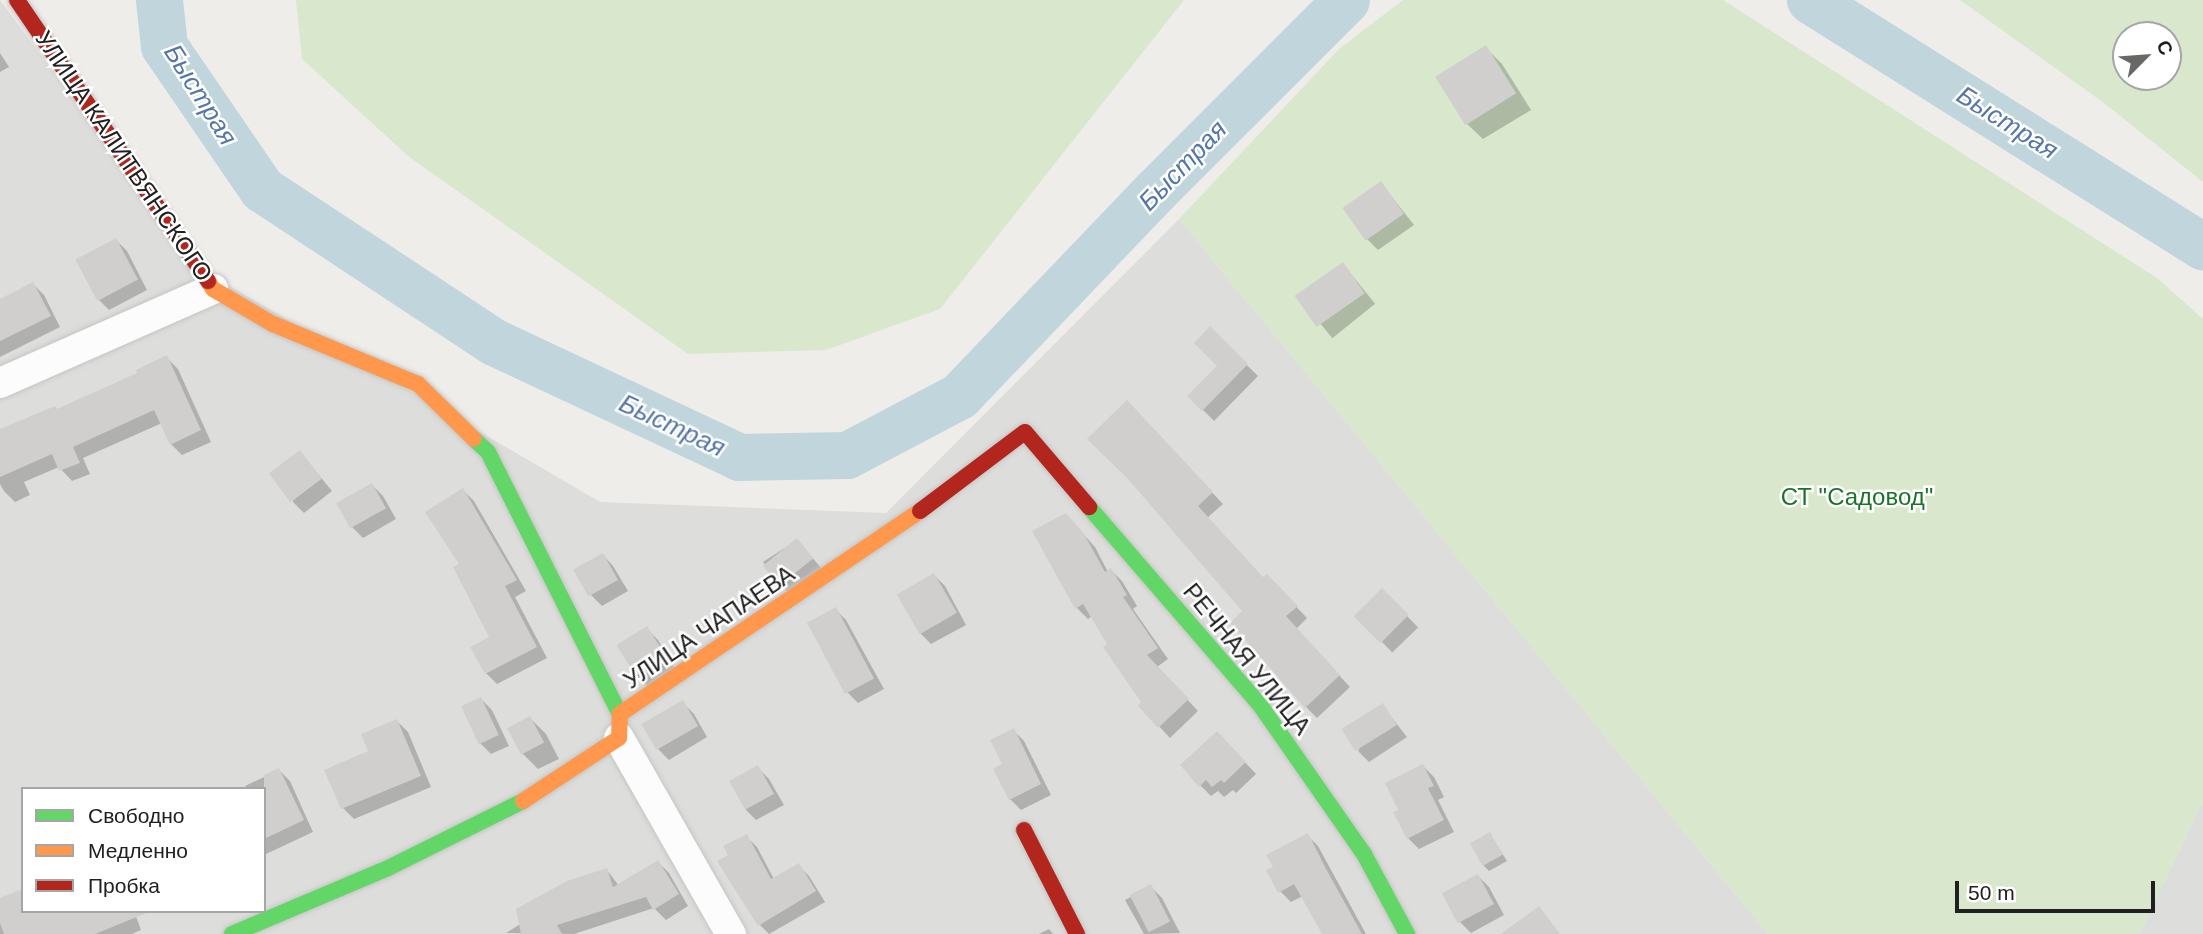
<!DOCTYPE html>
<html>
<head>
<meta charset="utf-8">
<style>
	body { margin:0 }
	#map { position:relative; width:2203px; height:934px; overflow:hidden; background:#eeedea; font-family:Helvetica,sans-serif }
	div>[style] { position:absolute }
	.residential>* { inset:0; background:#dddddb }
	.grass>* { inset:0; background:#d9e8cc }
	.shadow>* { inset:0; background:#0003; transform-origin:0 0 }
	.river>* { height:47px; margin:-23.5px; padding:0 23.5px; transform-origin:23.5px; border-radius:23.5px; background:#c1d5dd }
	.building>* { inset:0; background:#d1cfcd; transform-origin:0 0 }
	.roads { filter:drop-shadow(0 0 2px #c5c5c4) drop-shadow(0 0 2px #c5c5c4) }
	.street>* { height:30px; margin:-15px; padding:0 15px; transform-origin:15px; border-radius:15px; background:#fcfcfc }
	.fast>* { height:16px; margin:-8px; padding:0 8px; transform-origin:8px; border-radius:8px; background:#63d668 }
	.slow>* { height:16px; margin:-8px; padding:0 8px; transform-origin:8px; border-radius:8px; background:#ff974d }
	.jam>* { height:16px; margin:-8px; padding:0 8px; transform-origin:8px; border-radius:8px; background:#b3261e }
	span { translate:-50% -50%; white-space:nowrap; text-align:center; line-height:1.15; -webkit-text-stroke:5px #fff; paint-order:stroke }
	.street-label { font-size:24px; color:#202020 }
	.park-label { font-size:24px; color:#197429 }
	.water-label { font-size:26px; color:#5777a6; font-style:italic }
	.legend { position:absolute; left:21px; top:787px; width:245px; height:126px; box-sizing:border-box; background:#fff; border:2px solid #a6a6a6; margin:0; padding:9px 12px; list-style:none; font-size:21px; color:#202020 }
	.legend li { display:flex; align-items:center; gap:14px; height:35px }
	.legend b { width:35px; border:2px solid #a6a6a6 }
	.north { position:absolute; left:2112px; top:21px; width:70px; height:70px; box-sizing:border-box; background:#fff; border:2px solid #a6a6a6; border-radius:50%; rotate:65deg; font-size:19px; font-weight:700; line-height:28px; text-align:center; color:#202020 }
	.north::after { content:''; display:block; margin:auto; width:24px; height:32px; background:#686867; clip-path:polygon(50% 0,100% 100%,50% 72%,0 100%) }
	.scale { position:absolute; left:1955px; top:881px; width:200px; height:32px; box-sizing:border-box; border:4px solid #202020; border-top:0; padding-left:9px; font-size:21px; line-height:24px; white-space:nowrap; color:#202020; -webkit-text-stroke:5px #fff; paint-order:stroke }
</style>
</head>
<body>
<div id="map">
	<div class="residential">
		<i style="clip-path:polygon(evenodd,0 0,197px 267px,600px 502px,886px 513px,1179px 219px,1768px 934px,0 934px,0 0,23px 789px,264px 789px,264px 911px,23px 911px,23px 789px)"></i>
		<i style="clip-path:polygon(2203px 801px,2203px 934px,2139px 934px)"></i>
	</div>
	<div class="grass">
		<i style="clip-path:polygon(296px 0,1184px 0,940px 309px,826px 350px,688px 354px,408px 156px,302px 59px)"></i>
		<i style="clip-path:polygon(1403px 0,1723px 0,2157px 278px,2203px 319px,2203px 801px,2139px 934px,1768px 934px,1179px 219px,1339px 49px)"></i>
		<i style="clip-path:polygon(evenodd,1960px 0,2203px 0,2203px 182px,2104px 103px,1960px 0,2126px 35px,2168px 35px,2168px 77px,2126px 77px,2126px 35px)"></i>
	</div>
	<div class="shadow">
		<i style="clip-path:polygon(1485px 47px,1502px 64px,1531px 110px,1483px 139px,1466px 123px)"></i>
		<i style="clip-path:polygon(0 53px,9px 67px,0 72px)"></i>
		<i style="clip-path:polygon(1381px 183px,1414px 225px,1378px 250px,1367px 239px)"></i>
		<i style="clip-path:polygon(116px 240px,127px 251px,147px 290px,109px 310px,98px 299px)"></i>
		<i style="left:1343px;top:264px;width:51px;height:55px;rotate:51deg"></i>
		<i style="clip-path:polygon(33px 284px,44px 295px,60px 327px,0 357px,0 301px)"></i>
		<i style="clip-path:polygon(1210px 329px,1258px 376px,1214px 421px,1189px 396px,1219px 366px)"></i>
		<i style="clip-path:polygon(167px 358px,178px 369px,211px 442px,182px 455px,171px 444px,162px 423px,83px 458px,90px 474px,72px 481px,59px 467px,24px 482px,30px 495px,15px 502px,4px 491px,0 484px,0 431px,58px 411px,140px 374px)"></i>
		<i style="clip-path:polygon(1138px 414px,1223px 504px,1207px 518px,1264px 579px,1267px 576px,1307px 618px,1296px 629px,1350px 687px,1317px 718px,1306px 707px,1244px 611px)"></i>
		<i style="clip-path:polygon(300px 452px,332px 491px,304px 513px,293px 502px)"></i>
		<i style="clip-path:polygon(372px 485px,383px 496px,396px 519px,363px 538px,352px 527px,339px 503px)"></i>
		<i style="clip-path:polygon(463px 490px,474px 501px,526px 591px,515px 597px,547px 658px,497px 684px,486px 673px,492px 638px,461px 565px)"></i>
		<i style="clip-path:polygon(1076px 526px,1095px 547px,1108px 572px,1111px 570px,1122px 581px,1137px 606px,1133px 609px,1168px 659px,1157px 667px,1198px 711px,1170px 738px,1140px 706px,1144px 703px,1092px 616px,1088px 619px,1077px 608px)"></i>
		<i style="clip-path:polygon(797px 540px,823px 570px,788px 593px,763px 562px)"></i>
		<i style="clip-path:polygon(603px 555px,613px 566px,628px 591px,602px 606px,591px 595px)"></i>
		<i style="clip-path:polygon(934px 575px,945px 586px,966px 625px,931px 644px,920px 633px)"></i>
		<i style="left:1382px;top:590px;width:52px;height:36px;rotate:46deg"></i>
		<i style="clip-path:polygon(835px 609px,846px 620px,884px 689px,858px 703px,847px 692px)"></i>
		<i style="clip-path:polygon(647px 629px,658px 640px,675px 669px,648px 687px,637px 676px)"></i>
		<i style="clip-path:polygon(481px 699px,492px 710px,509px 746px,491px 754px,480px 743px,463px 708px)"></i>
		<i style="clip-path:polygon(683px 703px,694px 714px,707px 737px,669px 760px,658px 749px)"></i>
		<i style="clip-path:polygon(1382px 705px,1407px 737px,1369px 762px,1358px 751px)"></i>
		<i style="clip-path:polygon(530px 718px,546px 734px,559px 759px,538px 769px,522px 753px)"></i>
		<i style="clip-path:polygon(397px 721px,408px 732px,431px 787px,354px 819px,343px 808px,371px 752px)"></i>
		<i style="clip-path:polygon(1013px 730px,1024px 741px,1051px 795px,1021px 810px,1010px 799px,1004px 765px)"></i>
		<i style="clip-path:polygon(1228px 744px,1256px 774px,1236px 793px,1233px 790px,1224px 797px,1218px 791px,1211px 796px,1200px 785px)"></i>
		<i style="clip-path:polygon(1423px 766px,1434px 777px,1444px 797px,1438px 800px,1454px 832px,1419px 849px,1408px 838px,1400px 810px)"></i>
		<i style="clip-path:polygon(758px 768px,769px 779px,784px 805px,756px 820px,745px 809px)"></i>
		<i style="clip-path:polygon(279px 770px,290px 781px,313px 832px,264px 855px,264px 789px,247px 789px,245px 786px)"></i>
		<i style="clip-path:polygon(1490px 834px,1507px 861px,1489px 871px,1484px 866px)"></i>
		<i style="clip-path:polygon(1307px 835px,1318px 846px,1366px 934px,1324px 934px,1303px 896px,1291px 902px,1280px 891px,1275px 867px)"></i>
		<i style="clip-path:polygon(746px 836px,757px 847px,774px 879px,798px 865px,809px 876px,825px 902px,769px 934px,759px 924px,730px 856px)"></i>
		<i style="clip-path:polygon(658px 862px,669px 873px,688px 906px,666px 920px,654px 908px,574px 934px,506px 933px,607px 870px,619px 886px)"></i>
		<i style="clip-path:polygon(1478px 876px,1489px 887px,1504px 915px,1471px 933px,1460px 922px)"></i>
		<i style="clip-path:polygon(1151px 887px,1162px 898px,1180px 933px,1144px 934px,1125px 900px)"></i>
		<i style="clip-path:polygon(0 899px,23px 911px,134px 911px,141px 930px,132px 934px,0 934px)"></i>
		<i style="clip-path:polygon(1049px 929px,1053px 934px,1039px 934px)"></i>
	</div>
	<div class="river">
		<i style="left:159px;top:0;width:46px;rotate:83.8deg"></i>
		<i style="left:164px;top:46px;width:173px;rotate:55.6deg"></i>
		<i style="left:262px;top:189px;width:278px;rotate:33.4deg"></i>
		<i style="left:494px;top:342px;width:271px;rotate:25.1deg"></i>
		<i style="left:739px;top:457px;width:108px;rotate:-1.1deg"></i>
		<i style="left:847px;top:455px;width:127px;rotate:-27.8deg"></i>
		<i style="left:959px;top:396px;width:284px;rotate:-46.3deg"></i>
		<i style="left:1155px;top:191px;width:270px;rotate:-45deg"></i>
		<i style="left:1810px;top:0;width:464px;rotate:32.1deg"></i>
	</div>
	<div class="building">
		<i style="left:1486px;top:45px;width:57px;height:60px;rotate:58deg"></i>
		<i style="left:1381px;top:181px;width:40px;height:47px;rotate:55deg"></i>
		<i style="left:116px;top:238px;width:47px;height:46px;rotate:62deg"></i>
		<i style="left:1343px;top:262px;width:38px;height:59px;rotate:55deg"></i>
		<i style="clip-path:polygon(33px 282px,51px 316px,0 341px,0 299px)"></i>
		<i style="clip-path:polygon(1210px 326px,1248px 364px,1202px 411px,1187px 396px,1217px 366px,1194px 343px)"></i>
		<i style="clip-path:polygon(167px 355px,201px 430px,170px 445px,154px 410px,73px 447px,80px 463px,59px 471px,52px 454px,0 477px,0 429px,55px 406px,57px 409px,137px 373px,136px 370px)"></i>
		<i style="clip-path:polygon(1127px 400px,1213px 492px,1198px 506px,1263px 577px,1267px 574px,1298px 606px,1286px 616px,1340px 675px,1305px 708px,1230px 623px,1242px 611px,1128px 479px,1087px 439px)"></i>
		<i style="left:300px;top:450px;width:36px;height:39px;rotate:53deg"></i>
		<i style="left:372px;top:483px;width:29px;height:41px;rotate:61deg"></i>
		<i style="clip-path:polygon(463px 488px,517px 580px,505px 586px,537px 647px,485px 674px,470px 647px,489px 637px,453px 567px,459px 564px,425px 512px)"></i>
		<i style="clip-path:polygon(1066px 513px,1084px 534px,1105px 572px,1111px 568px,1127px 595px,1123px 597px,1158px 648px,1147px 655px,1189px 699px,1158px 728px,1138px 706px,1141px 702px,1103px 647px,1107px 644px,1083px 604px,1075px 609px,1032px 531px)"></i>
		<i style="left:797px;top:538px;width:26px;height:44px;rotate:51deg"></i>
		<i style="left:603px;top:553px;width:31px;height:34px;rotate:61deg"></i>
		<i style="left:934px;top:573px;width:46px;height:43px;rotate:60deg"></i>
		<i style="left:1382px;top:588px;width:38px;height:40px;rotate:45deg"></i>
		<i style="left:836px;top:607px;width:81px;height:33px;rotate:62deg"></i>
		<i style="left:647px;top:626px;width:36px;height:36px;rotate:58deg"></i>
		<i style="left:481px;top:697px;width:42px;height:22px;rotate:65deg"></i>
		<i style="left:683px;top:700px;width:30px;height:48px;rotate:60deg"></i>
		<i style="left:1383px;top:703px;width:26px;height:49px;rotate:58deg"></i>
		<i style="left:530px;top:716px;width:30px;height:26px;rotate:62deg"></i>
		<i style="clip-path:polygon(397px 719px,421px 776px,341px 809px,324px 770px,368px 751px,361px 734px)"></i>
		<i style="clip-path:polygon(1014px 728px,1041px 784px,1009px 800px,993px 769px,1002px 764px,990px 740px)"></i>
		<i style="clip-path:polygon(1217px 731px,1246px 762px,1224px 783px,1221px 780px,1212px 787px,1206px 780px,1199px 787px,1180px 765px)"></i>
		<i style="clip-path:polygon(1423px 764px,1434px 786px,1428px 788px,1444px 820px,1407px 839px,1393px 812px,1398px 810px,1385px 783px)"></i>
		<i style="left:758px;top:765px;width:33px;height:33px;rotate:61deg"></i>
		<i style="clip-path:polygon(279px 768px,304px 820px,264px 839px,264px 775px)"></i>
		<i style="left:1490px;top:832px;width:26px;height:23px;rotate:61deg"></i>
		<i style="clip-path:polygon(1308px 833px,1325px 867px,1362px 934px,1322px 934px,1294px 884px,1278px 893px,1266px 870px,1273px 867px,1266px 855px)"></i>
		<i style="clip-path:polygon(747px 834px,771px 879px,799px 863px,816px 891px,758px 926px,717px 861px,728px 855px,723px 846px)"></i>
		<i style="clip-path:polygon(658px 860px,679px 894px,653px 910px,646px 897px,557px 925px,562px 934px,521px 934px,516px 909px,567px 881px,607px 868px,613px 887px)"></i>
		<i style="left:1478px;top:874px;width:34px;height:41px;rotate:62deg"></i>
		<i style="left:1151px;top:884px;width:42px;height:24px;rotate:63deg"></i>
		<i style="clip-path:polygon(23px 889px,23px 911px,149px 912px,95px 934px,4px 934px,0 923px,0 898px)"></i>
		<i style="clip-path:polygon(1539px 906px,1560px 934px,1501px 934px)"></i>
	</div>
	<div class="roads">
		<div class="street">
			<i style="left:0;top:383px;width:233px;rotate:-23.8deg"></i>
			<i style="left:619px;top:738px;width:226px;rotate:60.3deg"></i>
		</div>
		<div class="fast">
			<i style="left:474px;top:439px;width:19px;rotate:43deg"></i>
			<i style="left:488px;top:452px;width:293px;rotate:63.3deg"></i>
			<i style="left:1089px;top:507px;width:262px;rotate:49.2deg"></i>
			<i style="left:1260px;top:705px;width:182px;rotate:55.1deg"></i>
			<i style="left:1364px;top:854px;width:91px;rotate:61.7deg"></i>
			<i style="left:232px;top:934px;width:169px;rotate:-22.9deg"></i>
			<i style="left:388px;top:868px;width:151px;rotate:-26.4deg"></i>
		</div>
		<div class="slow">
			<i style="left:208px;top:281px;width:9px;rotate:58deg"></i>
			<i style="left:213px;top:289px;width:69px;rotate:30.3deg"></i>
			<i style="left:273px;top:324px;width:157px;rotate:22.5deg"></i>
			<i style="left:418px;top:384px;width:78px;rotate:44.5deg"></i>
			<i style="left:523px;top:801px;width:115px;rotate:-33.3deg"></i>
			<i style="left:619px;top:738px;width:24px;rotate:-88deg"></i>
			<i style="left:620px;top:714px;width:362px;rotate:-34.1deg"></i>
		</div>
		<div class="jam">
			<i style="left:17px;top:0;width:340px;rotate:55.8deg"></i>
			<i style="left:920px;top:511px;width:131px;rotate:-37deg"></i>
			<i style="left:1025px;top:432px;width:99px;rotate:49.5deg"></i>
			<i style="left:1024px;top:830px;width:117px;rotate:63deg"></i>
		</div>
	</div>
	<div class="street-label">
		<span style="left:124px;top:156px;rotate:56deg">УЛИЦА КАЛИТВЯНСКОГО</span>
		<span style="left:709px;top:627px;rotate:-34deg">УЛИЦА ЧАПАЕВА</span>
		<span style="left:1247px;top:659px;rotate:51deg">РЕЧНАЯ УЛИЦА</span>
	</div>
	<div class="park-label">
		<span style="left:1857px;top:497px">СТ "Садовод"</span>
	</div>
	<div class="water-label">
		<span style="left:200px;top:95px;rotate:58deg">Быстрая</span>
		<span style="left:2007px;top:123px;rotate:32deg">Быстрая</span>
		<span style="left:1183px;top:166px;rotate:-46deg">Быстрая</span>
		<span style="left:672px;top:426px;rotate:25deg">Быстрая</span>
	</div>
	<ul class="legend">
	<li><b style="height:9px;background:#63d668"></b>Свободно</li>
	<li><b style="height:9px;background:#ff974d"></b>Медленно</li>
	<li><b style="height:9px;background:#b3261e"></b>Пробка</li>
	</ul>
	<div class="north">С</div>
	<div class="scale">50 m</div>
</div>
</body>
</html>
